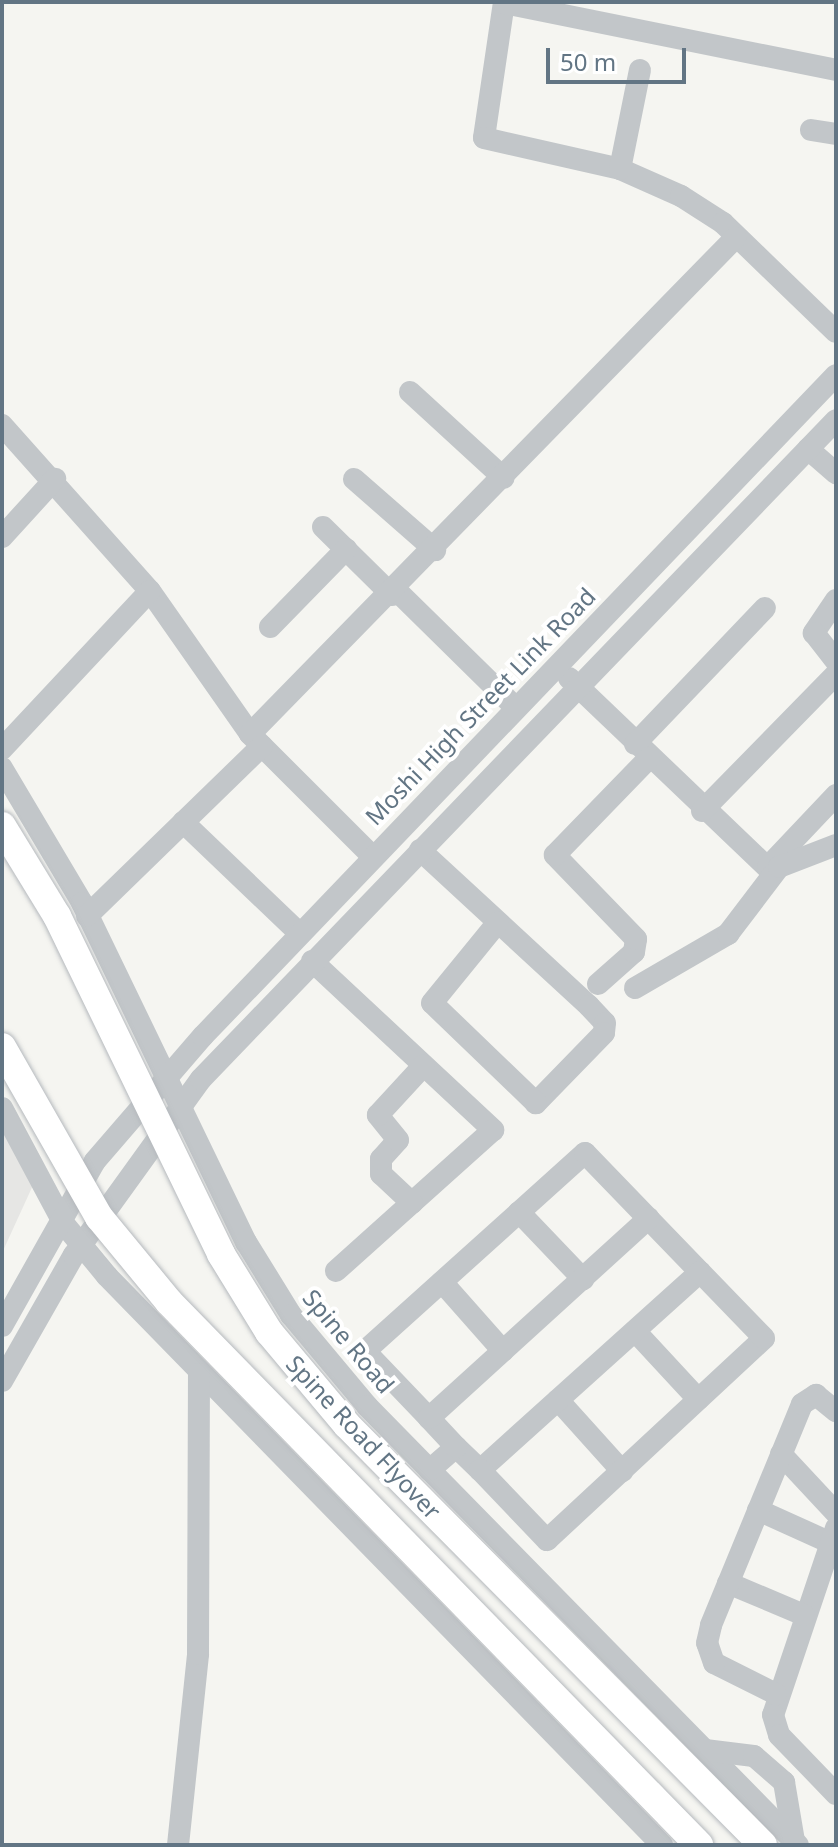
<!DOCTYPE html>
<html>
<head>
<meta charset="utf-8">
<style>
	body { margin:0 }
	#map { position:relative; width:838px; height:1847px; overflow:hidden; background:#f5f5f1; font-family:"Noto Sans",sans-serif }
	div>[style] { position:absolute }
	.built>* { inset:0; background:#e6e6e4 }
	.minor>* { height:22px; margin:-11px; padding:0 11px; transform-origin:11px; border-radius:11px; background:#c2c6c9 }
	.bridges { filter:drop-shadow(0 0 2px #b5b9bd) drop-shadow(0 0 2px #b5b9bd) }
	.major-bridge>* { height:28px; margin:-14px; padding:0 14px; transform-origin:14px; border-radius:14px; background:#fff }
	span { translate:-50% -50%; white-space:nowrap; text-align:center; line-height:1.15; -webkit-text-stroke:8px #fff; paint-order:stroke }
	.street-label { font-size:24px; color:#627584 }
	.frame { position:absolute; inset:0; border:4px solid #627584; pointer-events:none }
	.scale { position:absolute; left:546px; top:48px; width:140px; height:36px; box-sizing:border-box; border:4px solid #627584; border-top:0; padding-left:10px; font-size:24px; line-height:28px; white-space:nowrap; color:#627584; -webkit-text-stroke:6px #fff; paint-order:stroke }
</style>
</head>
<body>
<div id="map">
	<div class="built">
		<i style="clip-path:polygon(2px 1110px,39px 1172px,2px 1253px)"></i>
	</div>
	<div class="minor">
		<i style="left:504px;top:2px;width:137px;rotate:98.4deg"></i>
		<i style="left:484px;top:138px;width:139px;rotate:12.8deg"></i>
		<i style="left:620px;top:169px;width:67px;rotate:23.9deg"></i>
		<i style="left:681px;top:196px;width:50px;rotate:32.7deg"></i>
		<i style="left:723px;top:223px;width:157px;rotate:44deg"></i>
		<i style="left:504px;top:3px;width:339px;rotate:11.4deg"></i>
		<i style="left:811px;top:130px;width:25px;rotate:9deg"></i>
		<i style="left:620px;top:169px;width:101px;rotate:-78.6deg"></i>
		<i style="left:410px;top:392px;width:127px;rotate:42.5deg"></i>
		<i style="left:2px;top:425px;width:222px;rotate:48.3deg"></i>
		<i style="left:150px;top:591px;width:174px;rotate:55deg"></i>
		<i style="left:250px;top:734px;width:173px;rotate:45deg"></i>
		<i style="left:808px;top:449px;width:37px;rotate:41deg"></i>
		<i style="left:354px;top:479px;width:108px;rotate:41.2deg"></i>
		<i style="left:323px;top:527px;width:97px;rotate:44.6deg"></i>
		<i style="left:2px;top:537px;width:79px;rotate:-47.6deg"></i>
		<i style="left:396px;top:590px;width:167px;rotate:44.5deg"></i>
		<i style="left:836px;top:600px;width:40px;rotate:124deg"></i>
		<i style="left:814px;top:633px;width:36px;rotate:52deg"></i>
		<i style="left:270px;top:627px;width:109px;rotate:-45.7deg"></i>
		<i style="left:569px;top:678px;width:282px;rotate:43.7deg"></i>
		<i style="left:250px;top:734px;width:694px;rotate:-45.64deg"></i>
		<i style="left:635px;top:744px;width:188px;rotate:-46.3deg"></i>
		<i style="left:2px;top:749px;width:216px;rotate:-46.9deg"></i>
		<i style="left:2px;top:768px;width:157px;rotate:59.3deg"></i>
		<i style="left:82px;top:903px;width:377px;rotate:64.2deg"></i>
		<i style="left:246px;top:1242px;width:86px;rotate:58.3deg"></i>
		<i style="left:291px;top:1315px;width:119px;rotate:50.1deg"></i>
		<i style="left:367px;top:1406px;width:615px;rotate:45.53deg"></i>
		<i style="left:702px;top:811px;width:190px;rotate:-45.6deg"></i>
		<i style="left:183px;top:822px;width:159px;rotate:43.7deg"></i>
		<i style="left:420px;top:850px;width:230px;rotate:42.7deg"></i>
		<i style="left:589px;top:1006px;width:23px;rotate:47deg"></i>
		<i style="left:605px;top:1023px;width:10px;rotate:96deg"></i>
		<i style="left:604px;top:1033px;width:98px;rotate:134.2deg"></i>
		<i style="left:536px;top:1103px;width:144px;rotate:-136.1deg"></i>
		<i style="left:432px;top:1003px;width:104px;rotate:-50.8deg"></i>
		<i style="left:768px;top:867px;width:99px;rotate:-46.6deg"></i>
		<i style="left:87px;top:916px;width:244px;rotate:-44.2deg"></i>
		<i style="left:312px;top:961px;width:248px;rotate:43deg"></i>
		<i style="left:493px;top:1130px;width:211px;rotate:138.1deg"></i>
		<i style="left:598px;top:984px;width:48px;rotate:-41.6deg"></i>
		<i style="left:634px;top:952px;width:13px;rotate:-81deg"></i>
		<i style="left:636px;top:939px;width:117px;rotate:-134deg"></i>
		<i style="left:555px;top:855px;width:135px;rotate:-45.9deg"></i>
		<i style="left:635px;top:988px;width:108px;rotate:-30.1deg"></i>
		<i style="left:728px;top:934px;width:84px;rotate:-52.7deg"></i>
		<i style="left:779px;top:867px;width:61px;rotate:-21.1deg"></i>
		<i style="left:2px;top:1108px;width:132px;rotate:61.9deg"></i>
		<i style="left:64px;top:1224px;width:67px;rotate:50.4deg"></i>
		<i style="left:107px;top:1276px;width:795px;rotate:45.71deg"></i>
		<i style="left:412px;top:1203px;width:42px;rotate:-136.9deg"></i>
		<i style="left:381px;top:1174px;width:15px;rotate:-90deg"></i>
		<i style="left:381px;top:1159px;width:25px;rotate:-48deg"></i>
		<i style="left:398px;top:1140px;width:32px;rotate:-129deg"></i>
		<i style="left:378px;top:1115px;width:67px;rotate:-47.4deg"></i>
		<i style="left:519px;top:1212px;width:93px;rotate:46.3deg"></i>
		<i style="left:442px;top:1282px;width:92px;rotate:48.5deg"></i>
		<i style="left:2px;top:1326px;width:189px;rotate:-60.6deg"></i>
		<i style="left:95px;top:1161px;width:165px;rotate:-49.2deg"></i>
		<i style="left:203px;top:1036px;width:915px;rotate:-46.24deg"></i>
		<i style="left:635px;top:1331px;width:93px;rotate:47.2deg"></i>
		<i style="left:2px;top:1381px;width:145px;rotate:-60.3deg"></i>
		<i style="left:74px;top:1255px;width:217px;rotate:-54.2deg"></i>
		<i style="left:201px;top:1079px;width:915px;rotate:-46.06deg"></i>
		<i style="left:558px;top:1400px;width:96px;rotate:48deg"></i>
		<i style="left:429px;top:1418px;width:93px;rotate:-133.7deg"></i>
		<i style="left:365px;top:1351px;width:296px;rotate:-42deg"></i>
		<i style="left:585px;top:1153px;width:165px;rotate:46deg"></i>
		<i style="left:700px;top:1272px;width:296px;rotate:138deg"></i>
		<i style="left:480px;top:1470px;width:33px;rotate:-136deg"></i>
		<i style="left:456px;top:1447px;width:35px;rotate:139deg"></i>
		<i style="left:456px;top:1447px;width:40px;rotate:-133deg"></i>
		<i style="left:429px;top:1418px;width:297px;rotate:-42.3deg"></i>
		<i style="left:781px;top:1454px;width:81px;rotate:47deg"></i>
		<i style="left:480px;top:1470px;width:97px;rotate:46.3deg"></i>
		<i style="left:547px;top:1540px;width:296px;rotate:-42.9deg"></i>
		<i style="left:764px;top:1338px;width:92px;rotate:-134.1deg"></i>
		<i style="left:758px;top:1510px;width:80px;rotate:24.3deg"></i>
		<i style="left:836px;top:1528px;width:197px;rotate:108.6deg"></i>
		<i style="left:773px;top:1715px;width:21px;rotate:73deg"></i>
		<i style="left:779px;top:1735px;width:82px;rotate:46deg"></i>
		<i style="left:728px;top:1583px;width:82px;rotate:22.8deg"></i>
		<i style="left:776px;top:1694px;width:69px;rotate:-153.4deg"></i>
		<i style="left:714px;top:1663px;width:21px;rotate:-109deg"></i>
		<i style="left:707px;top:1643px;width:18px;rotate:-77deg"></i>
		<i style="left:711px;top:1625px;width:239px;rotate:-67.6deg"></i>
		<i style="left:802px;top:1404px;width:17px;rotate:-33deg"></i>
		<i style="left:816px;top:1395px;width:26px;rotate:39deg"></i>
		<i style="left:705px;top:1750px;width:49px;rotate:7deg"></i>
		<i style="left:754px;top:1756px;width:40px;rotate:41deg"></i>
		<i style="left:784px;top:1782px;width:60px;rotate:80.4deg"></i>
		<i style="left:178px;top:1845px;width:192px;rotate:-84deg"></i>
		<i style="left:198px;top:1654px;width:280px;rotate:-89.8deg"></i>
	</div>
	<div class="bridges">
		<div class="major-bridge">
			<i style="left:2px;top:826px;width:105px;rotate:58.6deg"></i>
			<i style="left:57px;top:916px;width:376px;rotate:64.1deg"></i>
			<i style="left:221px;top:1254px;width:92px;rotate:58.4deg"></i>
			<i style="left:269px;top:1332px;width:121px;rotate:50deg"></i>
			<i style="left:347px;top:1425px;width:591px;rotate:45.27deg"></i>
			<i style="left:2px;top:1047px;width:196px;rotate:60.3deg"></i>
			<i style="left:99px;top:1217px;width:110px;rotate:50.5deg"></i>
			<i style="left:169px;top:1302px;width:759px;rotate:45.69deg"></i>
		</div>
	</div>
	<div class="street-label">
		<span style="left:480px;top:706px;rotate:-46deg">Moshi High Street Link Road</span>
		<span style="left:349px;top:1341px;rotate:50deg">Spine Road</span>
		<span style="left:364px;top:1437px;rotate:47deg">Spine Road Flyover</span>
	</div>
	<div class="frame"></div>
	<div class="scale">50 m</div>
</div>
</body>
</html>
